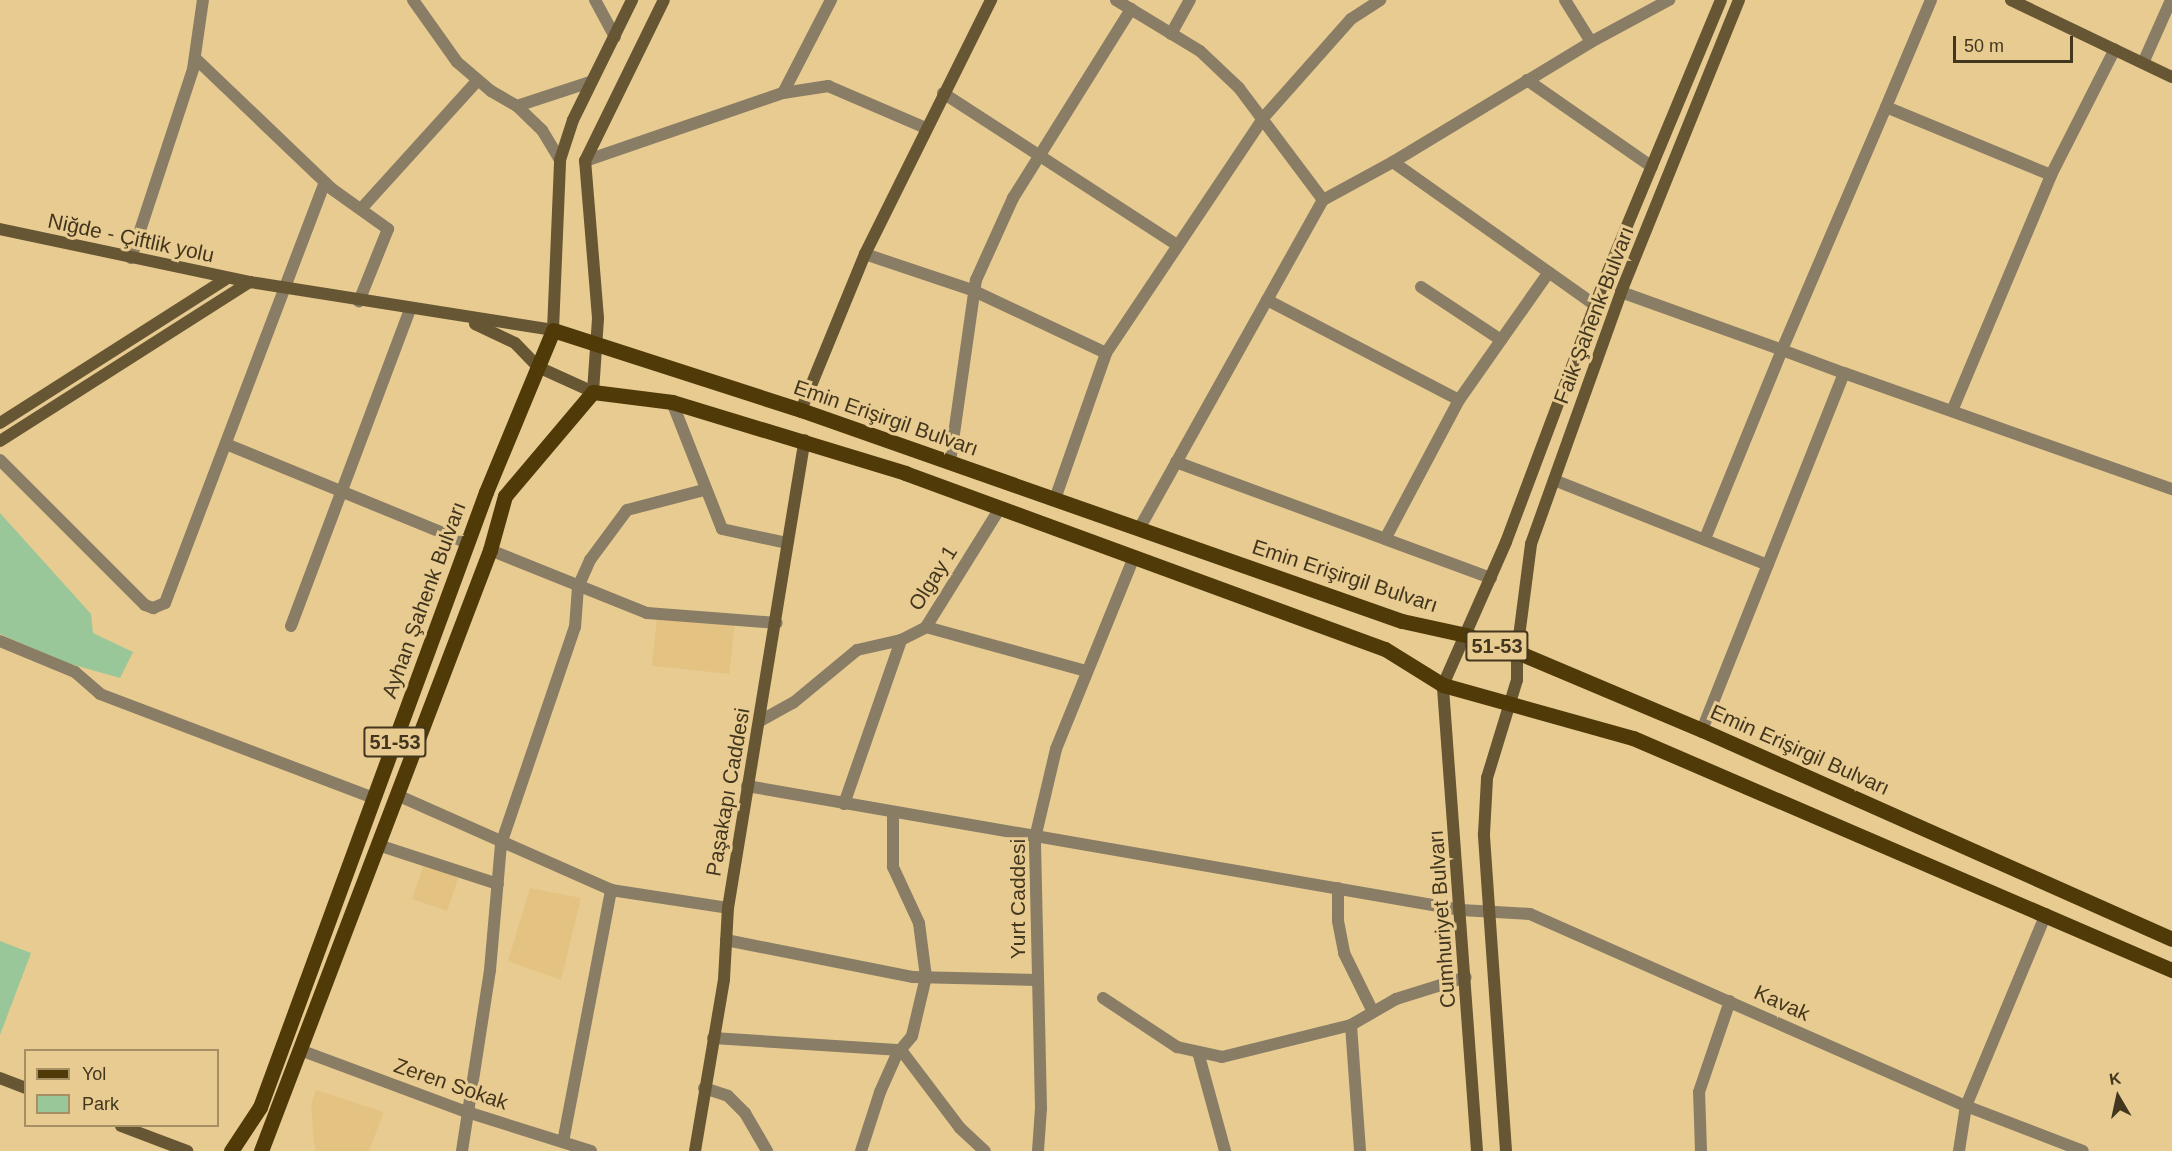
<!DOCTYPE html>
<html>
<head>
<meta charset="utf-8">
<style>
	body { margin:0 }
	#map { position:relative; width:2172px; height:1151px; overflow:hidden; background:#e8cb91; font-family:Arial,sans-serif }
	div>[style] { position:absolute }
	.built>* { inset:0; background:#e4c382; transform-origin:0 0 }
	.green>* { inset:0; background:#9ac799 }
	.street>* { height:12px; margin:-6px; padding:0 6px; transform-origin:6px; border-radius:6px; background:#897d66 }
	.secondary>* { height:12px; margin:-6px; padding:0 6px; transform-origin:6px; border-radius:6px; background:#675633 }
	.primary>* { height:15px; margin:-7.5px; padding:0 7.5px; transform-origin:7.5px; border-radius:7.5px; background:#4f3a08 }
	span { translate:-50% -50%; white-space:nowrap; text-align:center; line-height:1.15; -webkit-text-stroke:6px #e8cb91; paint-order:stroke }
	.shield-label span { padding:2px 4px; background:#e8cb91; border:2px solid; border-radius:4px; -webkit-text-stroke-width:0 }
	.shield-label { font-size:20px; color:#42361e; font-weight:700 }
	.street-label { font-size:21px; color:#42361e }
	.legend { position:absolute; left:24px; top:1049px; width:195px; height:78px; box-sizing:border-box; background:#e8cb91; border:2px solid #a68f63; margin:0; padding:8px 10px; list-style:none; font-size:18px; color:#42361e }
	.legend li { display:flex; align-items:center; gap:12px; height:30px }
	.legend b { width:30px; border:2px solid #a68f63 }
	.north { position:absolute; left:2088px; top:1067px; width:60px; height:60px; -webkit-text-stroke:4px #e8cb91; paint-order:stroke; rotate:351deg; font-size:16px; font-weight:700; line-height:24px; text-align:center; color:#42361e }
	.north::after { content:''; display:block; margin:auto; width:21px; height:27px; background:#42361e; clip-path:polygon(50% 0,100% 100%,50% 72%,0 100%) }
	.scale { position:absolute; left:1953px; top:36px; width:120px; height:27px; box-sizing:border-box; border:3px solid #42361e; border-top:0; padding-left:8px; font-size:18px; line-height:21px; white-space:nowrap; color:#42361e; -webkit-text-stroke:4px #e8cb91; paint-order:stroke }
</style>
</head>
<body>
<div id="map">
	<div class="built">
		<i style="left:657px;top:617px;width:78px;height:49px;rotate:6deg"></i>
		<i style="left:424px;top:864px;width:37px;height:37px;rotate:19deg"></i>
		<i style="clip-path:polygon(530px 888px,581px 898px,561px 980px,508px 961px)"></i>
		<i style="clip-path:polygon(316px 1090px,384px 1112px,369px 1151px,315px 1151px,311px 1105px)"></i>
	</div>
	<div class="green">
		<i style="clip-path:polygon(0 513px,91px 614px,93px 633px,133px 652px,120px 678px,67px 663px,0 634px)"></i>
		<i style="clip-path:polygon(0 941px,31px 953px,0 1035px)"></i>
	</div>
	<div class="street">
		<i style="left:413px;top:0;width:76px;rotate:54.6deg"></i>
		<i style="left:457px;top:62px;width:45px;rotate:40.5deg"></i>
		<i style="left:491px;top:91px;width:30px;rotate:30deg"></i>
		<i style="left:517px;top:106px;width:35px;rotate:44deg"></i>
		<i style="left:542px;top:130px;width:35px;rotate:59deg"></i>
		<i style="left:595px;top:0;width:42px;rotate:61.6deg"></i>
		<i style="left:1116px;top:0;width:98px;rotate:31.3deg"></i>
		<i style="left:1200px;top:51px;width:54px;rotate:43.5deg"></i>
		<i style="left:1239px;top:88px;width:140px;rotate:53.1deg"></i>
		<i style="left:1323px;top:200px;width:80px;rotate:-28.5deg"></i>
		<i style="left:1393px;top:162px;width:232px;rotate:-31.2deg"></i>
		<i style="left:1591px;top:42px;width:89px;rotate:-28.3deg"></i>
		<i style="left:1565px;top:0;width:49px;rotate:58.2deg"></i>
		<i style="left:1171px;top:34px;width:39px;rotate:-61deg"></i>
		<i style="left:195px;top:58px;width:190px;rotate:43.7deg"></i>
		<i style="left:332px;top:189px;width:69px;rotate:35.5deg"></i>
		<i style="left:388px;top:229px;width:78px;rotate:111.9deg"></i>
		<i style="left:2143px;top:63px;width:69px;rotate:-66deg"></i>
		<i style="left:1527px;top:80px;width:152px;rotate:34.8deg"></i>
		<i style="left:783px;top:93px;width:105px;rotate:-62.7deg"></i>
		<i style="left:943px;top:93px;width:279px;rotate:33deg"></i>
		<i style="left:517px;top:106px;width:77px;rotate:-18.2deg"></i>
		<i style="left:1886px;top:107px;width:116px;rotate:-67.2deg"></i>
		<i style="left:585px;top:161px;width:209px;rotate:-19deg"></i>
		<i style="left:783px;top:93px;width:46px;rotate:-8.8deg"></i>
		<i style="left:828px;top:86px;width:107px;rotate:23.2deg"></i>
		<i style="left:1393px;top:162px;width:247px;rotate:35.3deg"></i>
		<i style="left:2051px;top:175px;width:141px;rotate:-63.1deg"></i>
		<i style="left:361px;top:209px;width:174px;rotate:-47.8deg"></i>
		<i style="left:865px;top:254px;width:113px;rotate:18.6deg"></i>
		<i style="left:972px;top:290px;width:148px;rotate:25.2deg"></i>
		<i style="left:1106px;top:353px;width:284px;rotate:-56.2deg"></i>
		<i style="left:1264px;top:117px;width:131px;rotate:-48.4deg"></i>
		<i style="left:1351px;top:19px;width:35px;rotate:-33deg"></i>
		<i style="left:131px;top:258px;width:199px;rotate:-71.8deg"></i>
		<i style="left:193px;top:69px;width:70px;rotate:-81.8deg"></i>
		<i style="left:1421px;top:287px;width:96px;rotate:33.5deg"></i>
		<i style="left:1621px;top:292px;width:171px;rotate:19.8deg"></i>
		<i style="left:1782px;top:350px;width:204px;rotate:112.2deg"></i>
		<i style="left:1267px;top:300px;width:216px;rotate:27.5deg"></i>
		<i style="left:1459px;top:400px;width:156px;rotate:-54.9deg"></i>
		<i style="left:1459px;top:400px;width:157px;rotate:118deg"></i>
		<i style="left:1385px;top:539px;width:113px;rotate:20.2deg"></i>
		<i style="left:672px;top:402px;width:136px;rotate:68.5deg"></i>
		<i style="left:722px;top:529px;width:66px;rotate:12.2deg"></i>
		<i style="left:1952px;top:411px;width:256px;rotate:-67.2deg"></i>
		<i style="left:2051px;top:175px;width:178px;rotate:-157.6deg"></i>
		<i style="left:1886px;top:107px;width:264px;rotate:113.2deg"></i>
		<i style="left:1782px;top:350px;width:66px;rotate:20.4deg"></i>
		<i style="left:1844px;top:373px;width:348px;rotate:19.5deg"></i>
		<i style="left:226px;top:444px;width:261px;rotate:22.3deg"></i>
		<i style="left:0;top:460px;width:205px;rotate:45deg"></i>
		<i style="left:145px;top:605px;width:9px;rotate:21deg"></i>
		<i style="left:153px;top:608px;width:13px;rotate:-23deg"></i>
		<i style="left:165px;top:603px;width:450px;rotate:-69.2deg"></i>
		<i style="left:950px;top:462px;width:184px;rotate:-81.9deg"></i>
		<i style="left:976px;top:280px;width:90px;rotate:-65.7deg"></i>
		<i style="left:1013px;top:198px;width:223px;rotate:-58deg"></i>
		<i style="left:1176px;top:462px;width:223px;rotate:20.2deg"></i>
		<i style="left:1554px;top:480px;width:230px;rotate:21.7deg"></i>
		<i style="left:1055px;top:499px;width:155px;rotate:-70.7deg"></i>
		<i style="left:1139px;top:529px;width:377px;rotate:-60.8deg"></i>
		<i style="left:490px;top:550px;width:169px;rotate:21.9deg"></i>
		<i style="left:647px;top:613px;width:130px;rotate:4.4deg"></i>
		<i style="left:291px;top:626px;width:339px;rotate:-69.4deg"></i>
		<i style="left:926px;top:627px;width:166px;rotate:15.4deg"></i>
		<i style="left:0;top:641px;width:81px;rotate:22.5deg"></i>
		<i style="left:75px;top:672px;width:33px;rotate:41deg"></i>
		<i style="left:100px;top:694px;width:293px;rotate:20.8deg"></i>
		<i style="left:760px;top:721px;width:38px;rotate:-29deg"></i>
		<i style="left:793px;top:703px;width:83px;rotate:-39.6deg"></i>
		<i style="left:857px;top:650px;width:45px;rotate:-12.8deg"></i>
		<i style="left:901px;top:640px;width:28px;rotate:-27deg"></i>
		<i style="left:926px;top:627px;width:140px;rotate:-58.1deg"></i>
		<i style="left:1702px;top:730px;width:384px;rotate:-68.3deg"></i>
		<i style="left:747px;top:786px;width:725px;rotate:9.85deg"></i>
		<i style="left:1461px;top:910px;width:69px;rotate:3.3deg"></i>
		<i style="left:1530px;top:914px;width:476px;rotate:23.8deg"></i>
		<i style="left:1966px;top:1106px;width:125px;rotate:21deg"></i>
		<i style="left:397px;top:795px;width:234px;rotate:23.9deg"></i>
		<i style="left:611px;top:890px;width:118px;rotate:8.7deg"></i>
		<i style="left:844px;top:804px;width:174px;rotate:-70.8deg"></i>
		<i style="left:378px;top:845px;width:126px;rotate:18deg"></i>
		<i style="left:1338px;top:888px;width:33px;rotate:90deg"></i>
		<i style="left:1338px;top:921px;width:33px;rotate:79deg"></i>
		<i style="left:1344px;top:953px;width:64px;rotate:63.8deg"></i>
		<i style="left:726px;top:940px;width:191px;rotate:11.2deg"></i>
		<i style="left:913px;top:977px;width:125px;rotate:1.4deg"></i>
		<i style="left:1103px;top:998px;width:89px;rotate:33.5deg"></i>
		<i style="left:1177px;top:1047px;width:46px;rotate:12.5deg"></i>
		<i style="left:1222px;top:1057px;width:133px;rotate:-13.9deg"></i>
		<i style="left:1351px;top:1025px;width:52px;rotate:-30deg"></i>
		<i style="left:1396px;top:999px;width:73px;rotate:-17.4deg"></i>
		<i style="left:1351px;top:1025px;width:126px;rotate:85.9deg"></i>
		<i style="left:713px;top:1038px;width:188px;rotate:3.7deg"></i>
		<i style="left:901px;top:1050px;width:98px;rotate:52.9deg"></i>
		<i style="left:960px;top:1128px;width:34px;rotate:43deg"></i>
		<i style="left:300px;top:1050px;width:178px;rotate:20.4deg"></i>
		<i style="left:467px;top:1112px;width:130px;rotate:17.5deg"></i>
		<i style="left:1198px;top:1052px;width:103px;rotate:74.7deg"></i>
		<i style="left:704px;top:1088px;width:25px;rotate:18deg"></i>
		<i style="left:728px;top:1096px;width:24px;rotate:45deg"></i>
		<i style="left:745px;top:1113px;width:44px;rotate:59.9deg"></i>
		<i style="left:563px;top:1142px;width:257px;rotate:-79.2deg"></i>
		<i style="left:462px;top:1151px;width:183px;rotate:-81.2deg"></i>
		<i style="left:490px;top:970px;width:126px;rotate:-85deg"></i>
		<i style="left:501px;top:844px;width:229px;rotate:-71.2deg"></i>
		<i style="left:575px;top:627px;width:40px;rotate:-85.7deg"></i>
		<i style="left:578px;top:587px;width:30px;rotate:-66deg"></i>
		<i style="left:590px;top:560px;width:62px;rotate:-53.5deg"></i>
		<i style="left:627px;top:510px;width:80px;rotate:-14.6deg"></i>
		<i style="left:861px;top:1151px;width:62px;rotate:-72.1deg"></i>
		<i style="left:880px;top:1092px;width:42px;rotate:-65.9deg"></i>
		<i style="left:897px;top:1054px;width:23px;rotate:-50deg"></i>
		<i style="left:912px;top:1036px;width:61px;rotate:-76.7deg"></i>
		<i style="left:926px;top:977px;width:54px;rotate:-97.4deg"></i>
		<i style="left:919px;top:923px;width:62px;rotate:-114.9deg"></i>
		<i style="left:893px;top:867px;width:55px;rotate:-90deg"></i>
		<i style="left:1038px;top:1151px;width:43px;rotate:-86deg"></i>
		<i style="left:1041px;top:1108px;width:270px;rotate:-91.3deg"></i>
		<i style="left:1035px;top:838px;width:91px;rotate:-76.7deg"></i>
		<i style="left:1056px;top:749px;width:207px;rotate:-67.9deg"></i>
		<i style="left:1701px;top:1151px;width:59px;rotate:-91.9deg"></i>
		<i style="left:1699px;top:1092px;width:96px;rotate:-71.2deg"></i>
		<i style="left:1959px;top:1151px;width:46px;rotate:-81.2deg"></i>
		<i style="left:1966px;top:1106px;width:208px;rotate:-67.4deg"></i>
	</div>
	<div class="secondary">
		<i style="left:2011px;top:0;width:178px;rotate:25.6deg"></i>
		<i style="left:0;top:229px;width:256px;rotate:12deg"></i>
		<i style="left:250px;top:282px;width:307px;rotate:9deg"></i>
		<i style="left:553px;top:330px;width:170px;rotate:-87.6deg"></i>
		<i style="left:560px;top:160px;width:42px;rotate:-72deg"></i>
		<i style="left:573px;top:120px;width:134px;rotate:-63.8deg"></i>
		<i style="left:475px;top:324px;width:44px;rotate:25.4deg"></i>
		<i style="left:515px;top:343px;width:33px;rotate:46deg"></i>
		<i style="left:538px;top:367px;width:60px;rotate:24.4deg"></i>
		<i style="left:593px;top:392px;width:74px;rotate:-86.1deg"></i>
		<i style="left:598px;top:318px;width:158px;rotate:-94.7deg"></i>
		<i style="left:585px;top:161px;width:179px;rotate:-63.9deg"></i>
		<i style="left:801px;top:410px;width:169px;rotate:-67.7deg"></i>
		<i style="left:865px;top:254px;width:284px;rotate:-63.6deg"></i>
		<i style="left:0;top:423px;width:270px;rotate:-32.5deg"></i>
		<i style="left:0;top:441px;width:296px;rotate:-32.5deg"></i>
		<i style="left:0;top:1078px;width:28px;rotate:21deg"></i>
		<i style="left:121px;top:1126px;width:71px;rotate:20.7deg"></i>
		<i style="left:695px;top:1151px;width:174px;rotate:-80.4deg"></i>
		<i style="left:724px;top:979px;width:71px;rotate:-86.8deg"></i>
		<i style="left:728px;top:908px;width:474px;rotate:-80.7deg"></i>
		<i style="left:1477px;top:1151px;width:467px;rotate:-94.2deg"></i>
		<i style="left:1443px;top:685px;width:156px;rotate:-66.2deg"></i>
		<i style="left:1506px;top:542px;width:279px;rotate:-69.4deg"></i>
		<i style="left:1604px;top:281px;width:304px;rotate:-67.4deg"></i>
		<i style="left:1506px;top:1151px;width:318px;rotate:-94deg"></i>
		<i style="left:1484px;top:834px;width:56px;rotate:-86.9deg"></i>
		<i style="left:1487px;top:778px;width:102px;rotate:-73deg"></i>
		<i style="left:1517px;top:680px;width:28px;rotate:-90deg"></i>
		<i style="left:1517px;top:652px;width:109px;rotate:-82.6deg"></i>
		<i style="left:1531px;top:544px;width:268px;rotate:-70.3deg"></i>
		<i style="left:1621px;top:292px;width:315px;rotate:-68deg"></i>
	</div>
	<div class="primary">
		<i style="left:231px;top:1151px;width:53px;rotate:-56.6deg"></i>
		<i style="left:260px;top:1107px;width:655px;rotate:-69.82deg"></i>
		<i style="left:486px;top:492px;width:175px;rotate:-67.5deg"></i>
		<i style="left:553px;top:330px;width:261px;rotate:17.9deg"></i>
		<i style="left:801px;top:410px;width:637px;rotate:19.35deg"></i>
		<i style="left:1402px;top:621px;width:66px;rotate:12.3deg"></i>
		<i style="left:1466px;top:635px;width:54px;rotate:18.4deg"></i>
		<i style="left:1517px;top:652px;width:201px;rotate:22.9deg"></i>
		<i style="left:1702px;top:730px;width:514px;rotate:23.97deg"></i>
		<i style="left:261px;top:1151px;width:643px;rotate:-69.14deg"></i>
		<i style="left:490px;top:550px;width:56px;rotate:-74.5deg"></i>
		<i style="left:505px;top:496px;width:136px;rotate:-49.8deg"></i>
		<i style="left:593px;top:392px;width:80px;rotate:7.2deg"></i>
		<i style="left:672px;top:402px;width:244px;rotate:16.9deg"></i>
		<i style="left:905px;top:473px;width:511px;rotate:20.14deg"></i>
		<i style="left:1385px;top:649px;width:68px;rotate:31.8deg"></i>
		<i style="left:1443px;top:685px;width:197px;rotate:15.6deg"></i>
		<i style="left:1633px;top:738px;width:587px;rotate:23.29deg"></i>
	</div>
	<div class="shield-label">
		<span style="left:1497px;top:646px">51-53</span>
		<span style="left:395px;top:742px">51-53</span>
	</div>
	<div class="street-label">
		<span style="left:131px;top:238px;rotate:12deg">Niğde - Çiftlik yolu</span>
		<span style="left:1594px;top:315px;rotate:-69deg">Faik Şahenk Bulvarı</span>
		<span style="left:886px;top:418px;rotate:19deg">Emin Erişirgil Bulvarı</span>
		<span style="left:1345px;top:576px;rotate:18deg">Emin Erişirgil Bulvarı</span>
		<span style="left:933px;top:578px;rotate:-58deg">Olgay 1</span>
		<span style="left:424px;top:600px;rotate:-70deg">Ayhan Şahenk Bulvarı</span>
		<span style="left:1800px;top:750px;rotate:24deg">Emin Erişirgil Bulvarı</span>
		<span style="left:728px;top:792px;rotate:-80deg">Paşakapı Caddesi</span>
		<span style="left:1018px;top:899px;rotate:-90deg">Yurt Caddesi</span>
		<span style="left:1442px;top:919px;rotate:-94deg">Cumhuriyet Bulvarı</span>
		<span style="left:1782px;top:1003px;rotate:24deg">Kavak</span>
		<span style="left:451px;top:1084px;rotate:19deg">Zeren Sokak</span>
	</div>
	<ul class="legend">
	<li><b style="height:8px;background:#4f3a08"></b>Yol</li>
	<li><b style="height:16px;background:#9ac799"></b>Park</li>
	</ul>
	<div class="north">K</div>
	<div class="scale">50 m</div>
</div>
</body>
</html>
